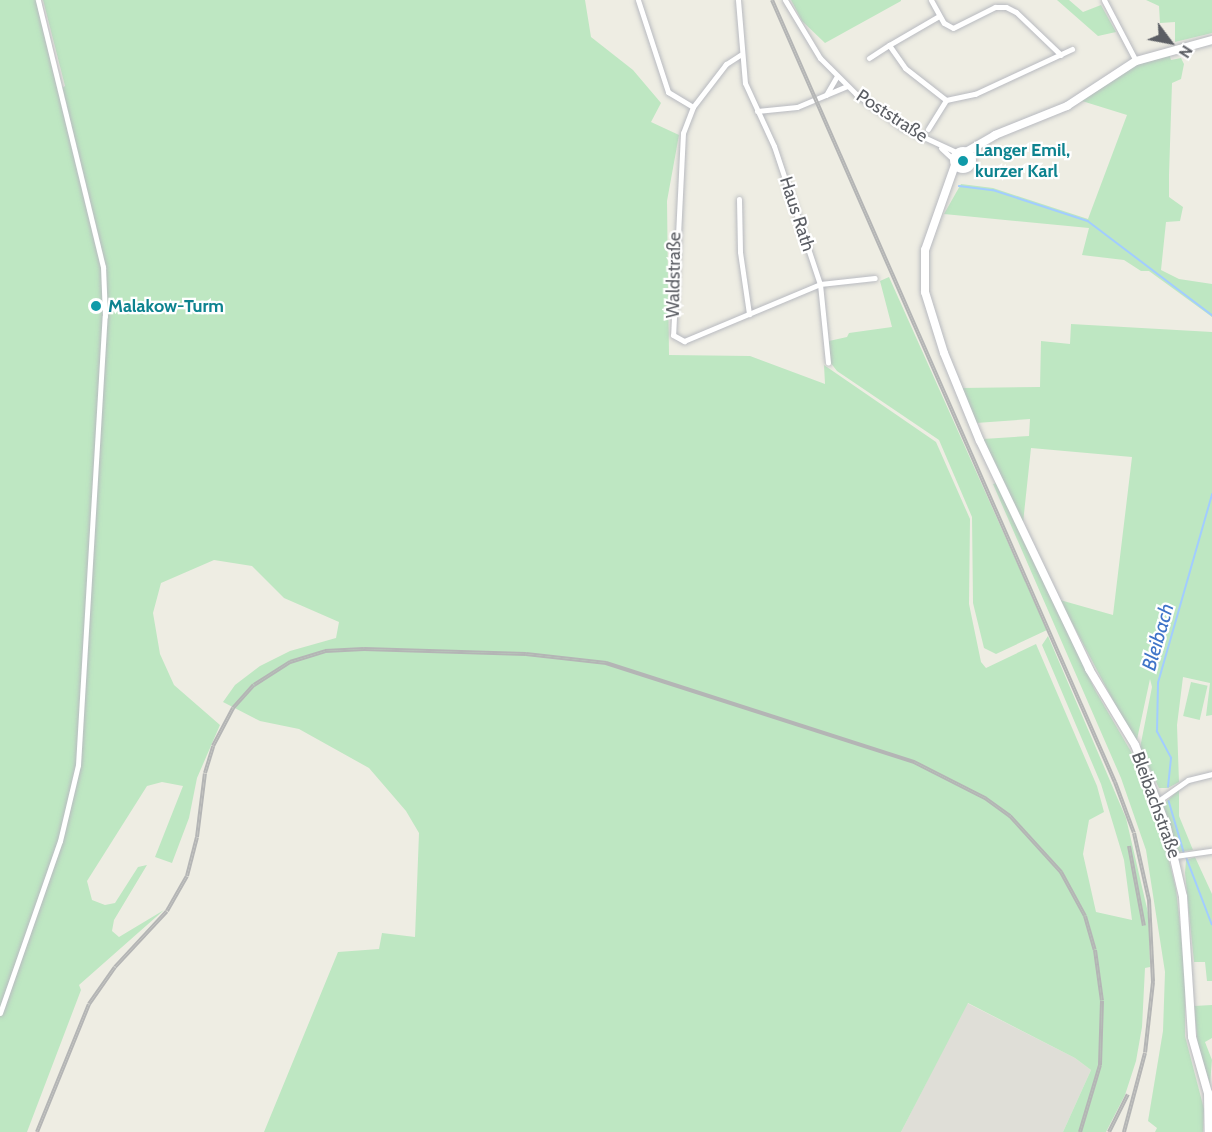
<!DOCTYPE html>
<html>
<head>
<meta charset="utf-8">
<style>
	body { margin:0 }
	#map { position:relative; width:1212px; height:1132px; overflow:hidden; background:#eeede3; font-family:Cabin,sans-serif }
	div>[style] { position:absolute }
	.industrial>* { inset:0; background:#dfded7 }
	.green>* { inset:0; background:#bee7c2; transform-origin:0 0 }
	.stream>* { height:1.5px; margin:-0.75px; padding:0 0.75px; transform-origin:0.75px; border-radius:0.75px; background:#a2cdff }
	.roads { filter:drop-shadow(0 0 2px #b8bac0) drop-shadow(0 0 2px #b8bac0) }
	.street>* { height:5px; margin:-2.5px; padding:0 2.5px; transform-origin:2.5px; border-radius:2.5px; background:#fff }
	.secondary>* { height:8px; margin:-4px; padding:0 4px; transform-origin:4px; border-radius:4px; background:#fff }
	.secondary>.ring { margin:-4px; padding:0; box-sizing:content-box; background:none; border:8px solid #fff; border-radius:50% }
	.rail>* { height:4px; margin-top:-2px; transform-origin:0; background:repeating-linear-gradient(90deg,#fff 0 4.5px,#b4b5b5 0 9px); box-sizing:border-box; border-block:2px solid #b4b5b5 }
	.dots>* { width:16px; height:16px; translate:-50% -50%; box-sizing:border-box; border:3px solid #fff; border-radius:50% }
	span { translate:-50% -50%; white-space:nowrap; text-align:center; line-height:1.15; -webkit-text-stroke:4.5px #fff; paint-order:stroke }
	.street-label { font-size:18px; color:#5b5e64 }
	.culture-label { font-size:18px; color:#0d838f; font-weight:700 }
	.left { translate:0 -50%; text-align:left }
	.water-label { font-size:20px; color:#3f74c8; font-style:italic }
	.north { position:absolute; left:1140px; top:12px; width:60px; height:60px; -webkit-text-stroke:4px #fff; paint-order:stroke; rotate:122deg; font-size:16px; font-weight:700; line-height:24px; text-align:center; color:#5b5e64 }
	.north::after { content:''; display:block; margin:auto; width:21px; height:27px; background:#5b5e64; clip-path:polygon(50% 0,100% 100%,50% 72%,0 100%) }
</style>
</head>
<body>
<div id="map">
	<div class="industrial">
		<i style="clip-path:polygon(967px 1003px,1075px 1058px,1091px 1070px,1063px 1132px,901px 1132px)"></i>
	</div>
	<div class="green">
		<i style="clip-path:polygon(0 0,36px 0,58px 91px,65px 86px,43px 0,585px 0,591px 37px,633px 70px,661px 103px,651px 122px,679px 135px,667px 201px,669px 355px,750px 356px,825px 384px,824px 365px,936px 442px,970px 519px,969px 604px,981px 662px,986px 668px,1036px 644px,1097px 786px,1104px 812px,1089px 820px,1083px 854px,1096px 912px,1132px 920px,1124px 860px,1101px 784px,1042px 645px,1048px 636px,1126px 818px,1149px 917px,1150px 967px,1145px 968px,1142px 1027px,1136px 1061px,1125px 1095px,1106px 1132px,1063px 1132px,1091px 1070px,1075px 1058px,968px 1003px,901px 1132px,264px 1132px,338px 952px,379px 949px,382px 933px,415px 937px,419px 833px,406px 811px,369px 768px,299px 729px,260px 721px,223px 702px,235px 685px,260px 666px,290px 651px,336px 638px,339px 622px,284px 598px,252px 566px,214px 560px,161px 583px,153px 613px,160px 654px,174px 685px,220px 725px,197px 778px,189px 818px,172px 863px,155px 857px,183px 786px,162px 782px,147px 786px,87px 881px,92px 900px,105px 905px,115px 903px,138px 867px,147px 865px,114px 920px,112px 931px,119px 937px,164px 910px,79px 985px,81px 990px,27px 1132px,0 1132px)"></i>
		<i style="clip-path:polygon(791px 0,901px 0,901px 1px,825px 43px,802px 21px)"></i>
		<i style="clip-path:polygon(1057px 0,1069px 0,1083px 12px,1101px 5px,1116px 32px,1098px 36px)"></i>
		<i style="clip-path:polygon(1146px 0,1212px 0,1212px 33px,1175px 42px,1175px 22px,1160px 23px,1159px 6px)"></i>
		<i style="clip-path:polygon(1169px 53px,1171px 60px,1181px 58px,1184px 64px,1181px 79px,1172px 83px,1169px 175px,1169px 197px,1183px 207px,1180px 221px,1166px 222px,1161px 270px,1179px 279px,1212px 284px,1212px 317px,1149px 271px,1141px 271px,1124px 260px,1082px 255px,1089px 228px,944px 214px,961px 184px,993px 188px,1088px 219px,1127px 115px,1082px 101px,1134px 65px)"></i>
		<i style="clip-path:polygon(889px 277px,1047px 630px,996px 654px,984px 648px,973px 603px,972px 517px,939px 440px,837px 371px,830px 362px,829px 341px,847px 337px,849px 333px,892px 327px,880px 281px)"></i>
		<i style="clip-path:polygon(1071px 324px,1212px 332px,1212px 715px,1206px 716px,1210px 683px,1183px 677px,1177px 725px,1179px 782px,1168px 788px,1159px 788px,1140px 748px,1152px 687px,1150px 679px,1136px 744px,1060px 600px,1113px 615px,1132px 457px,1031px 448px,1023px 523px,983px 439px,1029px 436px,1030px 419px,976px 423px,961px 388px,1040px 387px,1041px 341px,1070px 344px)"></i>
		<i style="clip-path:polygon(997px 483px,1095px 690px,1140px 767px,1159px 820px,1176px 889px,1185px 972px,1185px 1036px,1204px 1109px,1203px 1132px,1155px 1132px,1157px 1128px,1148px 1121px,1163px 1031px,1165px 972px,1146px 850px,1121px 778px,993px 484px)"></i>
		<i style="left:1191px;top:682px;width:17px;height:35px;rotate:13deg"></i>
		<i style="clip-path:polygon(1179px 789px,1179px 816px,1193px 850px,1178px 852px,1163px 805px)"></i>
		<i style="clip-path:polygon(1195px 857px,1212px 894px,1212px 981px,1207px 981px,1205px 962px,1194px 962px,1185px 873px,1186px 860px)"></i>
		<i style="clip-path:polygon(1212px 1005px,1212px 1038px,1205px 1042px,1212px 1060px,1210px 1084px,1198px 1046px,1194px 1006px)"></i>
	</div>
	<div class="stream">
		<i style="left:959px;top:186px;width:34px;rotate:7deg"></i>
		<i style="left:993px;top:190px;width:100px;rotate:18.1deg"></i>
		<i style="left:1088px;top:221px;width:156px;rotate:37.2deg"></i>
		<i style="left:1168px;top:787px;width:29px;rotate:-84deg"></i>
		<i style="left:1171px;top:758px;width:30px;rotate:-118deg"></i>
		<i style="left:1157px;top:732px;width:49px;rotate:-88.8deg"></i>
		<i style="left:1158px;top:683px;width:196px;rotate:-74deg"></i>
		<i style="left:1169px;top:801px;width:53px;rotate:73.6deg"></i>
		<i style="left:1186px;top:856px;width:73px;rotate:69.1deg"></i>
	</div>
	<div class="roads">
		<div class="street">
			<i style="left:638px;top:0;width:97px;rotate:71.9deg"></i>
			<i style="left:668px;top:92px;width:29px;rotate:31deg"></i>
			<i style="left:738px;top:0;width:83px;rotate:85.2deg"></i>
			<i style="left:745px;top:83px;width:69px;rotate:65.3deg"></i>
			<i style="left:774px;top:146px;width:145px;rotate:71.6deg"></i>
			<i style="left:820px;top:284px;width:79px;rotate:84.2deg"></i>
			<i style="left:785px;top:0;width:68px;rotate:58.9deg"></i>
			<i style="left:820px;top:58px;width:51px;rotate:45deg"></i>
			<i style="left:856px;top:94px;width:57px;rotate:35.7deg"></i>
			<i style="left:902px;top:127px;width:62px;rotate:24.9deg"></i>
			<i style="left:931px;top:0;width:26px;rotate:61deg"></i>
			<i style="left:944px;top:23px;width:10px;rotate:29deg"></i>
			<i style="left:953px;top:28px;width:47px;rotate:-26.6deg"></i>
			<i style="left:995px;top:7px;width:11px"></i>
			<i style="left:1006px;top:7px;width:11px;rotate:27deg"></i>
			<i style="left:1016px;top:12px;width:62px;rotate:43.7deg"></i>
			<i style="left:1104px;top:0;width:69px;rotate:62.3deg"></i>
			<i style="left:939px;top:16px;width:58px;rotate:149.9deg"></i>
			<i style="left:889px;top:45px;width:28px;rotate:55deg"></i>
			<i style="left:905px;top:68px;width:52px;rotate:38deg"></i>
			<i style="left:946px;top:100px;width:30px;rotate:-12deg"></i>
			<i style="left:975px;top:94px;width:107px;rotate:-24.9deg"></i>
			<i style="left:740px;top:55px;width:17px;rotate:147deg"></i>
			<i style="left:726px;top:64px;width:54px;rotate:127.5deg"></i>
			<i style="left:693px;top:107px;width:28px;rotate:111deg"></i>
			<i style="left:683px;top:133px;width:202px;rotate:92.8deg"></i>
			<i style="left:673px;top:335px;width:13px;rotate:29deg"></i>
			<i style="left:684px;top:341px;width:147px;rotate:-22.7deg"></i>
			<i style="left:820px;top:284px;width:55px;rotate:-6.2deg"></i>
			<i style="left:869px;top:58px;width:24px;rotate:-33deg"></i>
			<i style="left:826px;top:95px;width:22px;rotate:-60deg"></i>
			<i style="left:757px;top:111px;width:40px;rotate:-5.7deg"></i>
			<i style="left:797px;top:107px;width:54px;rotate:-22.8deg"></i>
			<i style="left:928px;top:129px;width:34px;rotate:-58deg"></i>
			<i style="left:941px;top:148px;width:18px;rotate:43deg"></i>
			<i style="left:739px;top:199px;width:53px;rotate:88.9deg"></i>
			<i style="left:740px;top:252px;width:63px;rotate:81.7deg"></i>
			<i style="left:1158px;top:801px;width:37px;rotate:-35deg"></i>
			<i style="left:1188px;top:780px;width:25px;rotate:-14deg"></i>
			<i style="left:1175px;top:856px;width:37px;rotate:-8deg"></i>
			<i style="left:0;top:1013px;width:182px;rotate:-70.8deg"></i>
			<i style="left:60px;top:841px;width:78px;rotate:-76.7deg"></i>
			<i style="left:78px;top:765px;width:450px;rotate:-86.6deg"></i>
			<i style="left:105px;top:316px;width:49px;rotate:-92.3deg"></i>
			<i style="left:103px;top:267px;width:275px;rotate:-103.7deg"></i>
		</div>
		<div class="secondary">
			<i class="ring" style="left:954px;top:151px;width:10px;height:10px"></i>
			<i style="left:966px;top:152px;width:34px;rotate:-30deg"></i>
			<i style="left:995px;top:135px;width:78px;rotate:-21.9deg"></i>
			<i style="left:1067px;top:106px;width:82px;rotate:-33.1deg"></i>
			<i style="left:1136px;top:61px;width:79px;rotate:-15.4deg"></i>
			<i style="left:955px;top:165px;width:90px;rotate:109.4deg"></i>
			<i style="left:925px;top:250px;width:42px;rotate:90deg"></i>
			<i style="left:925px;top:292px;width:64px;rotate:72.7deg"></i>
			<i style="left:944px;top:353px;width:95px;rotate:67.8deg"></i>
			<i style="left:980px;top:441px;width:253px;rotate:64.4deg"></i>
			<i style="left:1089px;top:669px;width:89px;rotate:58.8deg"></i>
			<i style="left:1135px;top:745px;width:89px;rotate:68.9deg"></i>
			<i style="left:1167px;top:828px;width:71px;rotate:76.9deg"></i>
			<i style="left:1183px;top:897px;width:140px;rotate:86.3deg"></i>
			<i style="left:1192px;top:1037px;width:58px;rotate:74.1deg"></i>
			<i style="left:1208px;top:1093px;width:39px;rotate:89deg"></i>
		</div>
	</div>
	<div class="rail">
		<i style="left:772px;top:0;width:854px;rotate:66.32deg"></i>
		<i style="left:1115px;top:782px;width:54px;rotate:69.6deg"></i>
		<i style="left:1134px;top:833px;width:69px;rotate:77.4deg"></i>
		<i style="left:1149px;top:900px;width:82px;rotate:87.2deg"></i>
		<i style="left:1153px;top:982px;width:71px;rotate:96.4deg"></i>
		<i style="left:1145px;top:1053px;width:82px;rotate:104.9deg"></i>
		<i style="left:1129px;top:846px;width:81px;rotate:79.4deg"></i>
		<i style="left:37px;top:1132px;width:138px;rotate:-67.9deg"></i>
		<i style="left:89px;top:1004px;width:45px;rotate:-54.9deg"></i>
		<i style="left:115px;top:967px;width:76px;rotate:-47.1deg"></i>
		<i style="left:167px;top:911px;width:40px;rotate:-60.3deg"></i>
		<i style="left:187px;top:876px;width:40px;rotate:-75.6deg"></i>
		<i style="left:197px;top:837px;width:64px;rotate:-82.9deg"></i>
		<i style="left:205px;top:773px;width:28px;rotate:-73deg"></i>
		<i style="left:213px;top:746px;width:43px;rotate:-62.2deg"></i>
		<i style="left:233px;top:708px;width:31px;rotate:-48deg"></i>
		<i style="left:254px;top:685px;width:43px;rotate:-32.6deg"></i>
		<i style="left:290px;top:662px;width:37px;rotate:-17deg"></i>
		<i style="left:325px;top:651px;width:39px;rotate:-3deg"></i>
		<i style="left:364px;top:649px;width:162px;rotate:1.8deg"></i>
		<i style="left:526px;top:654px;width:81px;rotate:6.4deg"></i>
		<i style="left:606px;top:663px;width:324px;rotate:17.8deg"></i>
		<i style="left:914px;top:762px;width:80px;rotate:26.9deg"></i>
		<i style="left:985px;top:798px;width:31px;rotate:36deg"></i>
		<i style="left:1010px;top:816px;width:76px;rotate:47.7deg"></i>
		<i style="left:1061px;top:872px;width:50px;rotate:61.4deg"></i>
		<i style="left:1085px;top:916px;width:35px;rotate:74deg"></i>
		<i style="left:1095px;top:950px;width:51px;rotate:82.2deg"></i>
		<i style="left:1102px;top:1001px;width:64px;rotate:91.8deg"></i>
		<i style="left:1100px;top:1065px;width:70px;rotate:106.6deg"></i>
		<i style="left:1109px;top:1132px;width:42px;rotate:-63.4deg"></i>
	</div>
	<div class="dots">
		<i style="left:963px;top:161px;background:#0f9aa8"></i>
		<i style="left:96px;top:306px;background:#0f9aa8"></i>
	</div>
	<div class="street-label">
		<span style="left:892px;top:116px;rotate:33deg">Poststraße</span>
		<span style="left:797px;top:214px;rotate:72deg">Haus Rath</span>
		<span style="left:674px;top:275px;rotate:-89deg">Waldstraße</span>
		<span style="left:1156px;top:805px;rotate:70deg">Bleibachstraße</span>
	</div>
	<div class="culture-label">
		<span class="left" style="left:975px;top:161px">Langer Emil,<br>kurzer Karl</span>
		<span class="left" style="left:108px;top:306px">Malakow-Turm</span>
	</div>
	<div class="water-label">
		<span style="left:1158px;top:637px;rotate:-74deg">Bleibach</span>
	</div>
	<div class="north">N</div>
</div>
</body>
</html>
